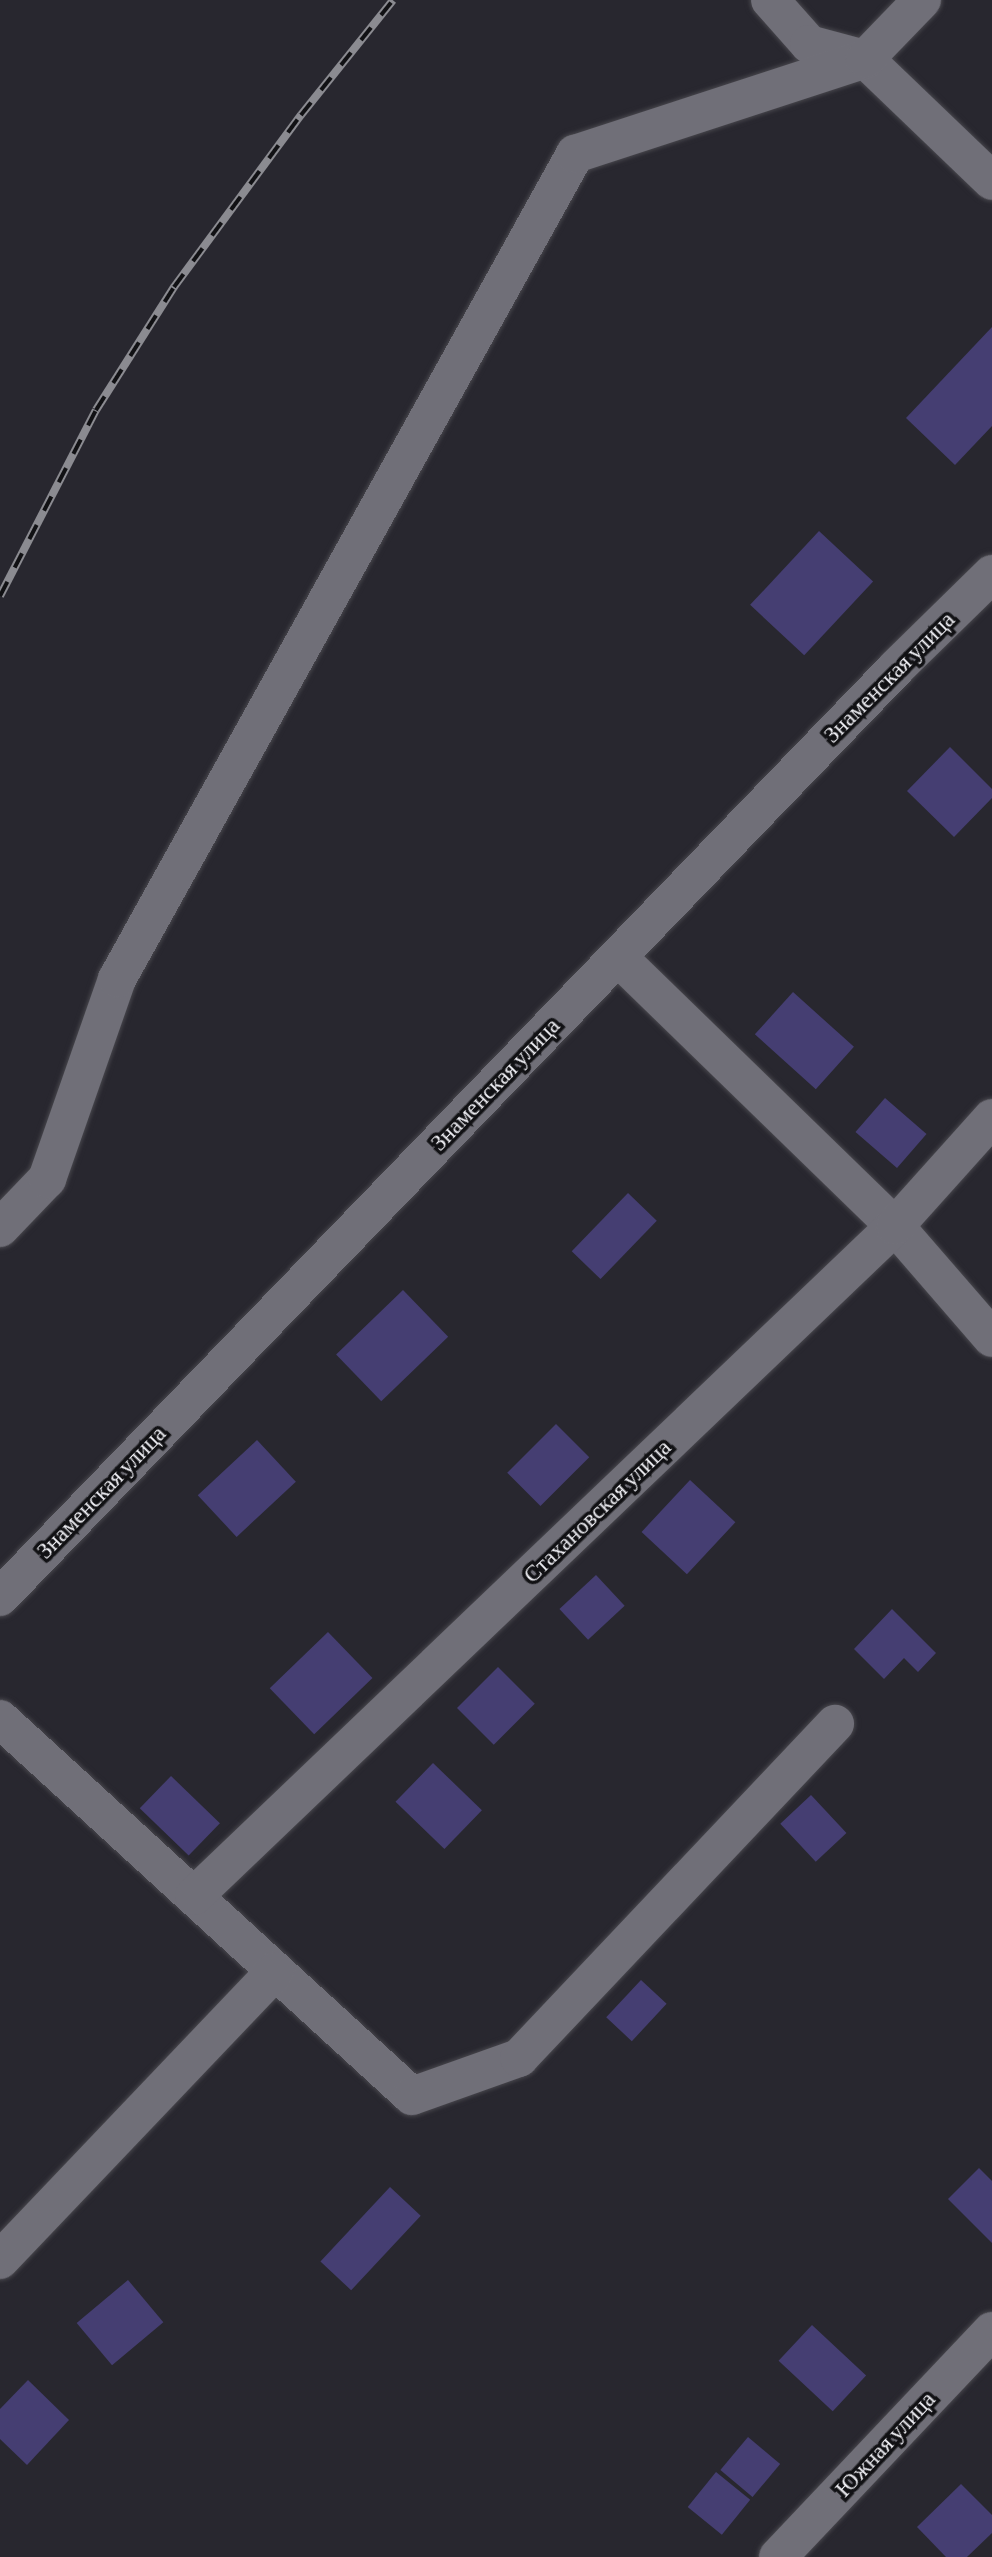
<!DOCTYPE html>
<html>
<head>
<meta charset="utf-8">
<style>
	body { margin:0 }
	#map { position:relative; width:992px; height:2557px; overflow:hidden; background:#28272f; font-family:"Crimson Pro",serif }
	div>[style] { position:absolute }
	.building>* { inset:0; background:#453e72; transform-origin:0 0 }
	.roads { filter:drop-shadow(0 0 2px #47464c) drop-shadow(0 0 2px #47464c) }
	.minor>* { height:38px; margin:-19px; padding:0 19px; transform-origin:19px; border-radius:19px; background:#706f78 }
	.rail>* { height:8px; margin-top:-4px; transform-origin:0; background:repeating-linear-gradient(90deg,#111114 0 16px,#8b8b91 0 32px); box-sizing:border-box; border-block:2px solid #8b8b91 }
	span { translate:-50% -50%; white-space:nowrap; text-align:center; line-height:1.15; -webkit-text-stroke:7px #111114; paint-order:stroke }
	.street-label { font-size:23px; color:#f0f0f5 }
</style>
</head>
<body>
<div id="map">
	<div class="building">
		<i style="clip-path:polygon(992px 327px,992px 426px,955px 465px,906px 418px)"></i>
		<i style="left:819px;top:531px;width:74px;height:101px;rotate:43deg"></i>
		<i style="clip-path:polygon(950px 747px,992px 789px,992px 798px,954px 837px,907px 791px)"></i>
		<i style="left:793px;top:992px;width:82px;height:57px;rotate:42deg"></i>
		<i style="left:885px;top:1098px;width:55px;height:45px;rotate:41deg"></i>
		<i style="left:628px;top:1193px;width:40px;height:81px;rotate:44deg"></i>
		<i style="left:403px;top:1290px;width:65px;height:93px;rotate:46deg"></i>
		<i style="left:556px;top:1424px;width:47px;height:69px;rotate:45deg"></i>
		<i style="left:257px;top:1440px;width:57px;height:81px;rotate:47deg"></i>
		<i style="left:690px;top:1480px;width:62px;height:71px;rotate:43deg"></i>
		<i style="left:596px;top:1575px;width:42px;height:50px;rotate:47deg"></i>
		<i style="clip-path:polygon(892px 1609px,936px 1653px,918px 1672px,904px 1658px,884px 1679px,854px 1649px)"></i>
		<i style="left:328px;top:1632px;width:64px;height:81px;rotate:46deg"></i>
		<i style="left:498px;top:1667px;width:52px;height:58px;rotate:45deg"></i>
		<i style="left:433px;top:1763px;width:68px;height:54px;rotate:44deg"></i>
		<i style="left:171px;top:1776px;width:68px;height:45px;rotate:44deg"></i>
		<i style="left:811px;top:1795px;width:52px;height:42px;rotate:47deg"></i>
		<i style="left:641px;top:1980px;width:35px;height:51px;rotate:43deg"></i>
		<i style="clip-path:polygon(979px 2168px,992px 2181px,992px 2243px,948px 2199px)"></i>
		<i style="left:390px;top:2187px;width:42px;height:102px;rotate:43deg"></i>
		<i style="left:128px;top:2280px;width:55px;height:67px;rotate:50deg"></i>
		<i style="left:812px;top:2325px;width:74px;height:49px;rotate:43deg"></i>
		<i style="clip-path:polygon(28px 2380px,69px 2420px,27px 2465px,0 2439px,0 2409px)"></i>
		<i style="left:748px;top:2437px;width:42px;height:43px;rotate:40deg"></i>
		<i style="left:716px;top:2472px;width:44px;height:45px;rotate:39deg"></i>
		<i style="clip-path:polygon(961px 2484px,992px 2515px,992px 2533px,967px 2557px,946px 2557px,917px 2527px)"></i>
	</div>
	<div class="roads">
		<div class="minor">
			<i style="left:770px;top:0;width:59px;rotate:48.4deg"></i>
			<i style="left:809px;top:44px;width:58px;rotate:15deg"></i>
			<i style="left:865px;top:59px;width:176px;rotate:43.8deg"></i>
			<i style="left:618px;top:957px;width:386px;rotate:44.2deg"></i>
			<i style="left:895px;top:1226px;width:148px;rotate:49.1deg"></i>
			<i style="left:0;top:1228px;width:68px;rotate:-46.2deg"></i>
			<i style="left:47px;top:1179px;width:212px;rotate:-70.7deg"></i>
			<i style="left:117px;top:979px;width:944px;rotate:-60.96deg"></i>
			<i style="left:575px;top:154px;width:305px;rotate:-18.1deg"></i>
			<i style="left:865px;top:59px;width:82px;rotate:-46deg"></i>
			<i style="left:0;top:1597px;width:1292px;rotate:-46.03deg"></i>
			<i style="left:897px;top:667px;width:133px;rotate:-44.4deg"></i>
			<i style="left:0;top:1719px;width:558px;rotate:42.46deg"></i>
			<i style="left:412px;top:2096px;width:114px;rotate:-19.6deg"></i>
			<i style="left:519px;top:2058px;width:460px;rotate:-46.6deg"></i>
			<i style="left:194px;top:1896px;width:970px;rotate:-43.7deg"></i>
			<i style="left:895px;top:1226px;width:145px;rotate:-48.1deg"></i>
			<i style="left:0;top:2260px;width:399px;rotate:-46.4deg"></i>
			<i style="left:778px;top:2557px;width:311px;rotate:-46.6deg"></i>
		</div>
	</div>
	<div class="rail">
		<i style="left:0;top:596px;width:209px;rotate:-62.7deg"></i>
		<i style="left:96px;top:410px;width:146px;rotate:-57.6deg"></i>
		<i style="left:174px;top:287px;width:214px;rotate:-53.6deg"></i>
		<i style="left:301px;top:115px;width:147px;rotate:-51.3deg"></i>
	</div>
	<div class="street-label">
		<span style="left:889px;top:677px;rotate:-45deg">Знаменская улица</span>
		<span style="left:495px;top:1084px;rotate:-46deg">Знаменская улица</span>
		<span style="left:101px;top:1492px;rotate:-46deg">Знаменская улица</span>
		<span style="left:597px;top:1511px;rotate:-44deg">Стахановская улица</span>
		<span style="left:885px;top:2444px;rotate:-47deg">Южная улица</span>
	</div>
</div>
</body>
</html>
